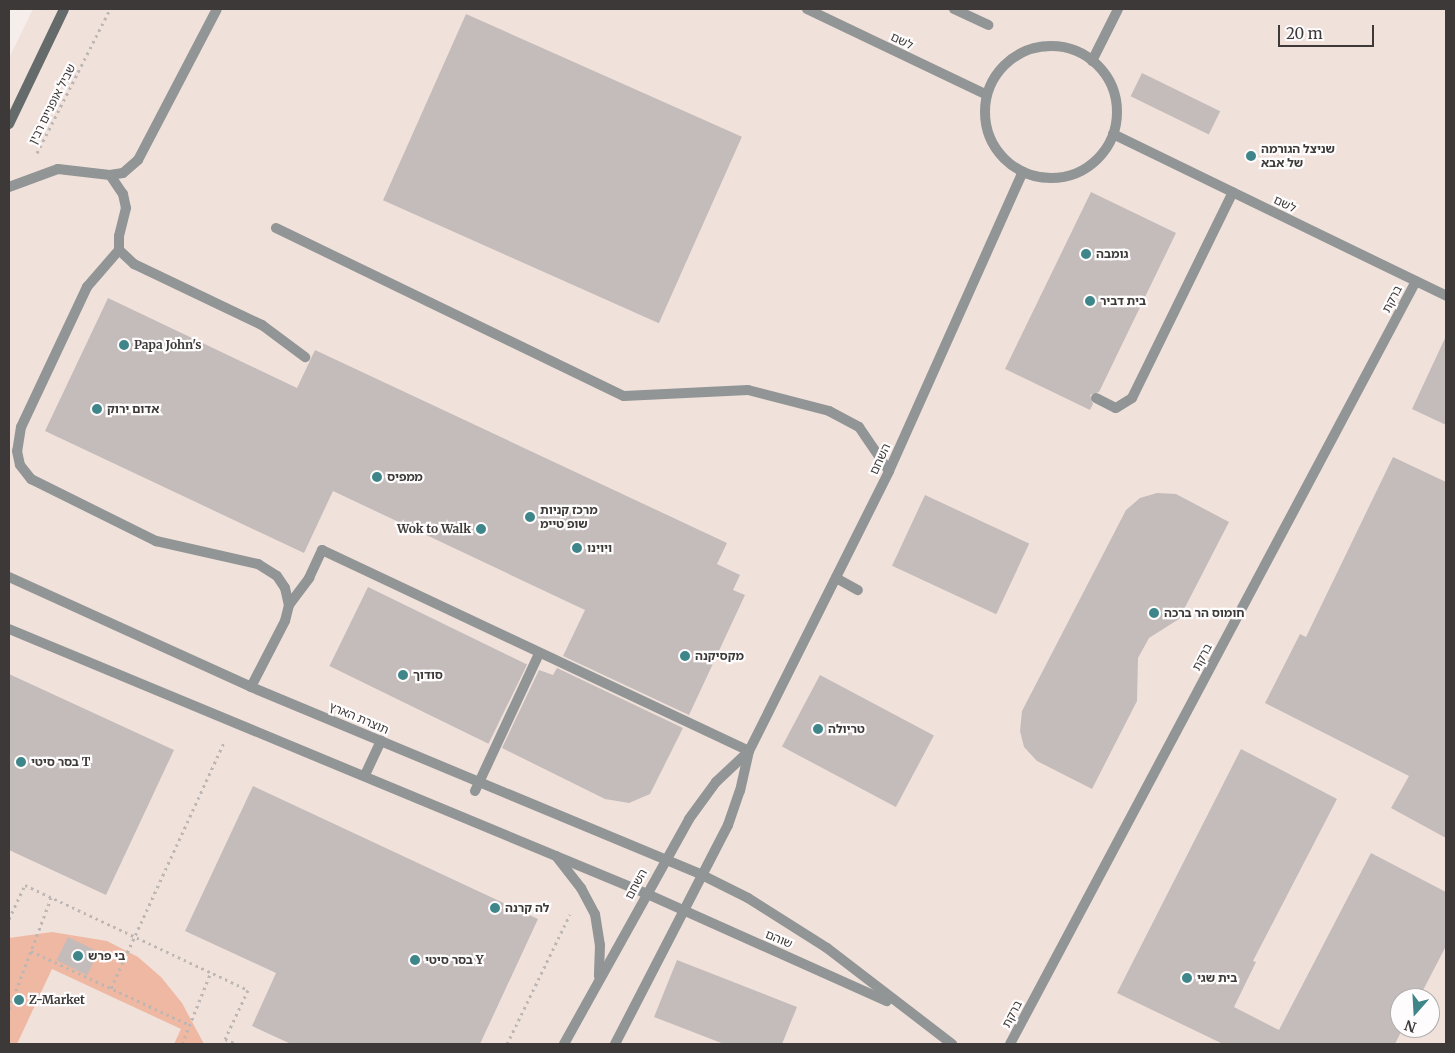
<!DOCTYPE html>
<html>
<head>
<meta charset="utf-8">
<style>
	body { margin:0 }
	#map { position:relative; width:1455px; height:1053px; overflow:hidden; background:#f5eeeb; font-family:Merriweather,"Noto Sans Hebrew",serif }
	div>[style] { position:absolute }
	.built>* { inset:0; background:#f1e1db }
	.green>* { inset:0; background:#eeb8a3 }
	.building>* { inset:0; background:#c4bcba; transform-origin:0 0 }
	.path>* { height:3px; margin-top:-1.5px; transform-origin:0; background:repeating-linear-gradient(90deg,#bcb7b4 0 2.5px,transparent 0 6.5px) }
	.service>* { height:10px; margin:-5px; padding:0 5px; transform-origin:5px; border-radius:5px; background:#919595 }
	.pedestrian>* { height:10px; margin:-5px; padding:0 5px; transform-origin:5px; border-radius:5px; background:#919595 }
	.minor>* { height:10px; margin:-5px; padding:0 5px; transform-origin:5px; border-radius:5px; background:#919595 }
	.tertiary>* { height:10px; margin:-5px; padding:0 5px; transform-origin:5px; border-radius:5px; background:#919595 }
	.tertiary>.ring { margin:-5px; padding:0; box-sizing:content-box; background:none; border:10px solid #919595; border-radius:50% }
	.secondary>* { height:10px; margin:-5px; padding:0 5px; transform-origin:5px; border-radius:5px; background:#656a6a }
	.dots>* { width:14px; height:14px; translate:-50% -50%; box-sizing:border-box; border:2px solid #fefcfc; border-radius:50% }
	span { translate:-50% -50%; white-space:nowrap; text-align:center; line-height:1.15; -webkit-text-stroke:4.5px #fefcfc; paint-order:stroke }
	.street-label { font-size:12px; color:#3c3938 }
	.poi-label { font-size:12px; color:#3c3938; font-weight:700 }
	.left { translate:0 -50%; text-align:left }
	.right { translate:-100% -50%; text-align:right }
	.frame { position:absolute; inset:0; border:10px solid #3c3938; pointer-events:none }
	.north { position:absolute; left:1390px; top:988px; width:50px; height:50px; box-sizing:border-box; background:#fefcfc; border:1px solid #b0aeae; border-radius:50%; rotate:199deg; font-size:14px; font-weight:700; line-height:20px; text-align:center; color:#3c3938 }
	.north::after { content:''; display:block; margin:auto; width:18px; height:22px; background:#3e8689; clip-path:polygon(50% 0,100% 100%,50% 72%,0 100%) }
	.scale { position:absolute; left:1278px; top:25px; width:96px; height:22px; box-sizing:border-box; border:2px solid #3c3938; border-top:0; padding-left:6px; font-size:15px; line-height:18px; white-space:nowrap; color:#3c3938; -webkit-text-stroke:4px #fefcfc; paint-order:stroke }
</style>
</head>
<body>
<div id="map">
	<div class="built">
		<i style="clip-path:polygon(evenodd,33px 9px,1446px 9px,1446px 1044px,9px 1044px,9px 58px,33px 9px,1400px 998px,1430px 998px,1430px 1028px,1400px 1028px,1400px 998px)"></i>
	</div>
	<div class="green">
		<i style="clip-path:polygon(52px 932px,107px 941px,138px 957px,161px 977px,182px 1003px,204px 1044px,174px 1044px,181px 1029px,52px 969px,17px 1044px,9px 1044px,9px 938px)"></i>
	</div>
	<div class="building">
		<i style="left:466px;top:14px;width:302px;height:204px;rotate:24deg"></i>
		<i style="left:1142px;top:73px;width:87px;height:26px;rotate:26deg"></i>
		<i style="clip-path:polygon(1091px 192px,1176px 233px,1099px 392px,1090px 395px,1093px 404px,1090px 410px,1005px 369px)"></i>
		<i style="clip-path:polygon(108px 298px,297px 388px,315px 350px,727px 543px,717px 564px,740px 575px,733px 590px,745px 595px,689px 715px,563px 656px,585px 610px,333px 491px,304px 553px,45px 431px)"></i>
		<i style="clip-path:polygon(1446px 336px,1446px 425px,1412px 409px)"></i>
		<i style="clip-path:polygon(1393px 457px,1446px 482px,1446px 838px,1391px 808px,1409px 776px,1265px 703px,1300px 634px,1306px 637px)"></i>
		<i style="clip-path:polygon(1157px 493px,1176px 494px,1229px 522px,1179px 619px,1149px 638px,1138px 658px,1137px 701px,1092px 789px,1037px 761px,1024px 747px,1020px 731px,1022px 711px,1126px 510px,1140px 498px)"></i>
		<i style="left:925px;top:495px;width:115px;height:78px;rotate:25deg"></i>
		<i style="left:368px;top:587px;width:177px;height:88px;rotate:26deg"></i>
		<i style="clip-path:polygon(557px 668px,683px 728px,650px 794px,629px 803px,605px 799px,502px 748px,539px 670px,553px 675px)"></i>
		<i style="clip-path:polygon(9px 674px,174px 750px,106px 895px,9px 850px)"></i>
		<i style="left:820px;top:675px;width:129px;height:81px;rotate:28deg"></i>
		<i style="clip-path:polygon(1241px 749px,1337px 799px,1253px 961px,1256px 962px,1234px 1007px,1279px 1030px,1371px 853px,1446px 892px,1446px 946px,1419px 998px,1400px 998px,1400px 1028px,1403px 1028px,1395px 1044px,1223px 1044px,1117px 993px)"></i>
		<i style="clip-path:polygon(253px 786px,538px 919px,480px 1044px,291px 1044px,252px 1026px,276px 973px,185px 931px)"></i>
		<i style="left:68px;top:937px;width:34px;height:26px;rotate:26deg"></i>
		<i style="clip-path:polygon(677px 960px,797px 1007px,782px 1044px,724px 1044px,654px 1017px)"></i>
	</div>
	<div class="path">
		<i style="left:37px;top:153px;width:161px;rotate:-63.1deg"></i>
		<i style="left:9px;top:919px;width:38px;rotate:-65deg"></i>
		<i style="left:25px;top:885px;width:246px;rotate:25.2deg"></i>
		<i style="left:248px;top:990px;width:54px;rotate:115.1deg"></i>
		<i style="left:225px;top:1039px;width:12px;rotate:24deg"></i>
		<i style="left:31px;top:951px;width:175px;rotate:25deg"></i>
		<i style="left:111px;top:988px;width:271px;rotate:-65.3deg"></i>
		<i style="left:9px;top:1009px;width:119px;rotate:-69.3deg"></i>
		<i style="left:182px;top:1044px;width:78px;rotate:-68.1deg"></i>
		<i style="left:507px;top:1044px;width:144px;rotate:-64.1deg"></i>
	</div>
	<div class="service">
		<i style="left:954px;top:9px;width:38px;rotate:25deg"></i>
		<i style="left:110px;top:175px;width:23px;rotate:56deg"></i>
		<i style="left:123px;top:194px;width:14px;rotate:78deg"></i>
		<i style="left:126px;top:208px;width:29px;rotate:104deg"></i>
		<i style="left:119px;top:236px;width:14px;rotate:90deg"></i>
		<i style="left:119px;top:250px;width:21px;rotate:43deg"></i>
		<i style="left:134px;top:264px;width:142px;rotate:25.5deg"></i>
		<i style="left:262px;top:325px;width:54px;rotate:36.7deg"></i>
		<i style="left:276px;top:228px;width:386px;rotate:25.8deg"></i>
		<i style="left:624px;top:396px;width:124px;rotate:-2.8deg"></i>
		<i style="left:748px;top:390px;width:84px;rotate:14.5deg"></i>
		<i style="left:829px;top:411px;width:34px;rotate:28deg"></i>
		<i style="left:859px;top:427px;width:53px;rotate:55.7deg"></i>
		<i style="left:119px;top:250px;width:49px;rotate:130.9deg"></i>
		<i style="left:87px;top:287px;width:155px;rotate:115.2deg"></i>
		<i style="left:21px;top:427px;width:24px;rotate:99deg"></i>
		<i style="left:17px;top:451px;width:14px;rotate:78deg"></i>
		<i style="left:20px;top:465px;width:18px;rotate:52deg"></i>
		<i style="left:31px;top:479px;width:140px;rotate:26.4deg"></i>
		<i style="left:156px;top:541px;width:105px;rotate:12.7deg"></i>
		<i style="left:258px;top:564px;width:22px;rotate:32deg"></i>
		<i style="left:277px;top:576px;width:14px;rotate:56deg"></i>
		<i style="left:285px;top:588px;width:17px;rotate:77deg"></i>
		<i style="left:289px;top:605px;width:16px;rotate:104deg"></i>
		<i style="left:285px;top:621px;width:74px;rotate:117.3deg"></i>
		<i style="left:1096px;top:398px;width:22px;rotate:27deg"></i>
		<i style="left:1116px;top:408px;width:19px;rotate:-32deg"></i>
		<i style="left:1132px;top:398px;width:229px;rotate:-63.9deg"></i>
		<i style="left:836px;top:578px;width:25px;rotate:29deg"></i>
		<i style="left:365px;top:775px;width:38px;rotate:-65deg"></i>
	</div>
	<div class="pedestrian">
		<i style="left:289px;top:605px;width:34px;rotate:-53deg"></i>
		<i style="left:309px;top:578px;width:31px;rotate:-65deg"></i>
		<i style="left:322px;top:550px;width:472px;rotate:25.2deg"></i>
		<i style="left:475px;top:791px;width:151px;rotate:-65deg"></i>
	</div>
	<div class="minor">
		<i style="left:807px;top:9px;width:199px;rotate:25.5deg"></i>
		<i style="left:1113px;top:134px;width:370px;rotate:25.9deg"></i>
		<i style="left:9px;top:187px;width:52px;rotate:-20.2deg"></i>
		<i style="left:58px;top:169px;width:52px;rotate:6.6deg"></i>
		<i style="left:110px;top:175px;width:13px;rotate:-9deg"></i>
		<i style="left:123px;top:173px;width:20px;rotate:-41deg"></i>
		<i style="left:138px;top:160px;width:170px;rotate:-62.4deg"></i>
		<i style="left:1010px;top:1044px;width:864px;rotate:-61.98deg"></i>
	</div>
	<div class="tertiary">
		<i class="ring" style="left:985px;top:46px;width:122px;height:122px"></i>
		<i style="left:1092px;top:61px;width:58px;rotate:-63.4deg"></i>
		<i style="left:9px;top:577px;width:266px;rotate:24.4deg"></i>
		<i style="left:251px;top:687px;width:489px;rotate:22.6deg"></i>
		<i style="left:702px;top:875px;width:51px;rotate:26.6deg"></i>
		<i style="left:748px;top:898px;width:93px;rotate:32.3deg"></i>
		<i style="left:827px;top:948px;width:158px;rotate:37.5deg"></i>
		<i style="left:9px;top:629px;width:689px;rotate:22.54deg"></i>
		<i style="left:645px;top:893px;width:265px;rotate:24.1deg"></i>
		<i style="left:556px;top:856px;width:41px;rotate:52deg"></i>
		<i style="left:581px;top:888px;width:30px;rotate:62deg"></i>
		<i style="left:595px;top:914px;width:31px;rotate:81deg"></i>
		<i style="left:600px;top:945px;width:31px;rotate:92deg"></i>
		<i style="left:564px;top:1044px;width:257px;rotate:-60.9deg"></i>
		<i style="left:689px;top:819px;width:46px;rotate:-53.9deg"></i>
		<i style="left:716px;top:782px;width:45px;rotate:-43.2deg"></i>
		<i style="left:615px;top:1044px;width:246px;rotate:-62.7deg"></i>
		<i style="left:728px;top:825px;width:36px;rotate:-71deg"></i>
		<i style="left:740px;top:791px;width:41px;rotate:-77.3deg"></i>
		<i style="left:749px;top:751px;width:313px;rotate:-63.4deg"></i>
		<i style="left:889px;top:471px;width:328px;rotate:-65.9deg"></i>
	</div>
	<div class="secondary">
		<i style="left:9px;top:124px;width:127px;rotate:-64.4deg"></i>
	</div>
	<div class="dots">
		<i style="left:1251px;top:156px;background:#3e8689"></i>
		<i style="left:1086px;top:254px;background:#3e8689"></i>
		<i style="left:1090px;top:301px;background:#3e8689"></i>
		<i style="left:124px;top:345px;background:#3e8689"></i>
		<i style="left:97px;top:409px;background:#3e8689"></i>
		<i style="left:377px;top:477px;background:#3e8689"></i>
		<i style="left:530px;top:517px;background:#3e8689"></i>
		<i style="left:481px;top:529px;background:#3e8689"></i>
		<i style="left:577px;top:548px;background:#3e8689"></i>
		<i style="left:1154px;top:613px;background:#3e8689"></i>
		<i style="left:685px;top:656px;background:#3e8689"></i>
		<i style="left:403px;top:675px;background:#3e8689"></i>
		<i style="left:818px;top:729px;background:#3e8689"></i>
		<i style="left:21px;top:762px;background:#3e8689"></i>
		<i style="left:495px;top:908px;background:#3e8689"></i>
		<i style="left:78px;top:956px;background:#3e8689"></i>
		<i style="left:415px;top:960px;background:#3e8689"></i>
		<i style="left:1187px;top:978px;background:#3e8689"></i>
		<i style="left:19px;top:1000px;background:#3e8689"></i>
	</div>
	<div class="street-label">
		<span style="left:902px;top:41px;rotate:26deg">לשם</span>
		<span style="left:52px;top:104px;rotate:-63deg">שביל אופניים רבין</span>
		<span style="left:1285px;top:204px;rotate:26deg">לשם</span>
		<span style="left:1392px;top:299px;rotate:-62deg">ברקת</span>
		<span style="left:880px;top:459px;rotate:-65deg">השחם</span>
		<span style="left:1202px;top:657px;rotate:-62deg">ברקת</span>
		<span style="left:359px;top:718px;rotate:23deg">תוצרת הארץ</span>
		<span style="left:636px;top:884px;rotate:-61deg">השחם</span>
		<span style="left:779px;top:939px;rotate:23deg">שוהם</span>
		<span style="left:1012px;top:1014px;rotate:-62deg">ברקת</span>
	</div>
	<div class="poi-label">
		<span class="left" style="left:1261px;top:156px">שניצל הגורמה<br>של אבא</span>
		<span class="left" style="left:1096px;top:254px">גומבה</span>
		<span class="left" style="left:1100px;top:301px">בית דביר</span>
		<span class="left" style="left:134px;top:345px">Papa John's</span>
		<span class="left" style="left:107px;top:409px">אדום ירוק</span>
		<span class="left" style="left:387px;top:477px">ממפיס</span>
		<span class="left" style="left:540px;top:517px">מרכז קניות<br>שופ טיימ</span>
		<span class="right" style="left:471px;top:529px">Wok to Walk</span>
		<span class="left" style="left:587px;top:548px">ויוינו</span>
		<span class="left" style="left:1164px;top:613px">חומוס הר ברכה</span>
		<span class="left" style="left:695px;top:656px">מקסיקנה</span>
		<span class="left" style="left:413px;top:675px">סודוך</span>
		<span class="left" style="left:828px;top:729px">טריולה</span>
		<span class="left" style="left:31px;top:762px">בסר סיטי T</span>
		<span class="left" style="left:505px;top:908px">לה קרנה</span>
		<span class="left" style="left:88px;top:956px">בי פרש</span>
		<span class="left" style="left:425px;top:960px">בסר סיטי Y</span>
		<span class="left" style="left:1197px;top:978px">בית שגי</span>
		<span class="left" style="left:29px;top:1000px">Z-Market</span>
	</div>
	<div class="frame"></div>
	<div class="north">N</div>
	<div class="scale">20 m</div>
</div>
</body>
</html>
